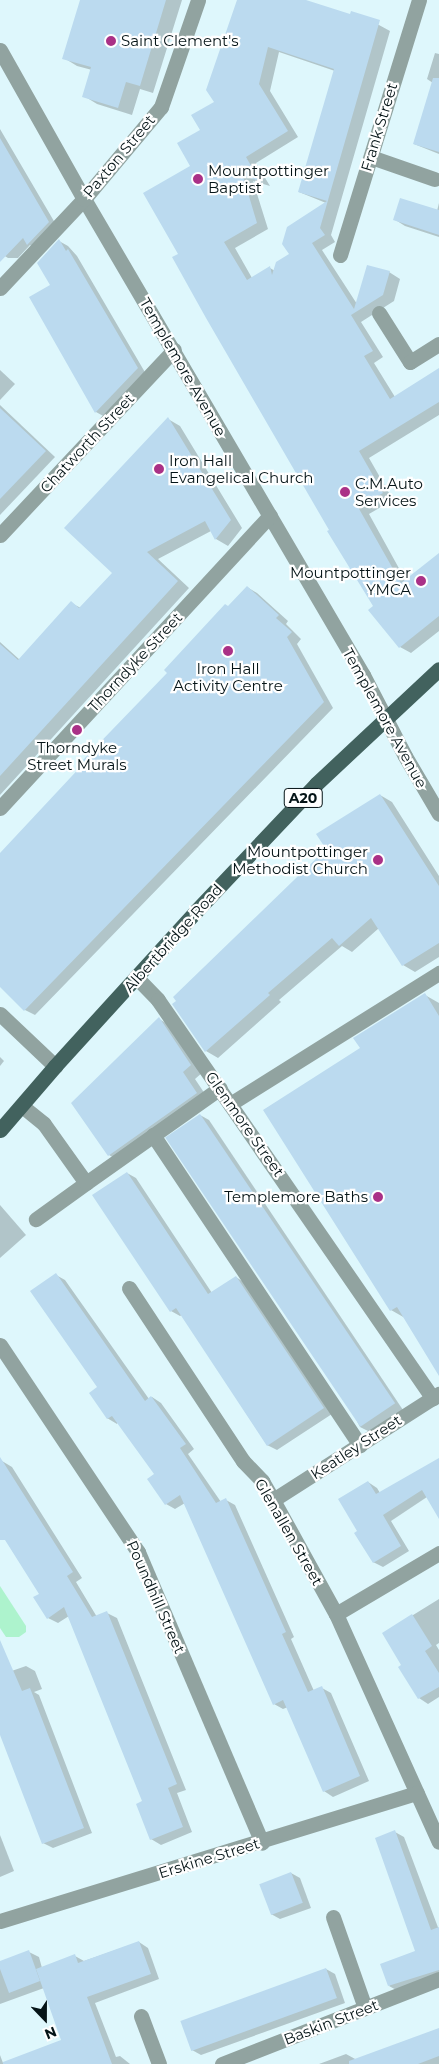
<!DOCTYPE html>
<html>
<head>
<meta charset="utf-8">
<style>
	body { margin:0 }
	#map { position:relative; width:439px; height:2064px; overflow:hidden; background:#def7fc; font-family:Montserrat,sans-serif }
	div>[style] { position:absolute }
	.green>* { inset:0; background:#adf3cd }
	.shadow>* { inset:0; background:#0003 }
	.building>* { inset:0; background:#bbdaef; transform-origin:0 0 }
	.minor>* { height:15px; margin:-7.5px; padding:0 7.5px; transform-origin:7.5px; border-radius:7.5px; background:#91a3a0 }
	.major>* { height:15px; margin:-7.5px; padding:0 7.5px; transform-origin:7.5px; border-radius:7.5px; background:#42625e }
	.dots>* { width:14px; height:14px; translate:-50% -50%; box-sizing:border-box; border:2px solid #fff; border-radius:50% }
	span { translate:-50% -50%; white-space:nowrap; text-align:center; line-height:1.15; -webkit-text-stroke:4.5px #fff; paint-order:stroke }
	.shield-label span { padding:1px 4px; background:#fff; border:1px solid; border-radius:4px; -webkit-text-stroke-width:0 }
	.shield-label { font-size:14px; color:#051417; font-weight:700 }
	.poi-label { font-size:15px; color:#051417 }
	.left { translate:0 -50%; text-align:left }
	.right { translate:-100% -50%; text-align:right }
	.street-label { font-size:15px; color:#051417 }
	.north { position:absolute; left:20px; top:1994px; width:50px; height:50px; -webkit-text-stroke:4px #fff; paint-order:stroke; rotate:158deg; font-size:14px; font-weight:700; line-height:20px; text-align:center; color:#051417 }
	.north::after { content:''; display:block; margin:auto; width:18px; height:22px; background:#051417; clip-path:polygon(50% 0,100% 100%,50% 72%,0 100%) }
</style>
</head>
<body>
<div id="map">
	<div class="green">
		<i style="clip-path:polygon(0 1586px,26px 1626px,26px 1632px,19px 1637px,6px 1637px,0 1628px)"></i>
	</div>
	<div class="shadow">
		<i style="clip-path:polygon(98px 0,182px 0,153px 93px,140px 89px,132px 115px,97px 104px,84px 96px,92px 70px,77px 66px,64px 58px)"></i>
		<i style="clip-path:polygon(evenodd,238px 0,301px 0,379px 25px,390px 31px,331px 235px,335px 242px,322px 250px,357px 304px,389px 272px,400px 279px,394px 301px,361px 322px,383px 357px,374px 363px,395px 397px,439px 370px,439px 415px,369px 458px,393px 500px,369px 514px,406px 581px,439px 554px,439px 631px,411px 653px,400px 647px,331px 530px,180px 254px,192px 166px,202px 130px,215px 103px,238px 0,279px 52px,335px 71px,299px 192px,326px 203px,291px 255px,275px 271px,270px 268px,252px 278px,235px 248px,268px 229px,253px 181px,270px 186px,256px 163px,298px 137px,270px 91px,279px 52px)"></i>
		<i style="clip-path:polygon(435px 53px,439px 54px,439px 154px,414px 144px,433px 83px,427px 79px)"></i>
		<i style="clip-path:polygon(0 129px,58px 228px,37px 250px,30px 245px,18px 258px,8px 258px,0 253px)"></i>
		<i style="clip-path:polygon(439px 203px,439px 237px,405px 226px,394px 219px,437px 211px)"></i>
		<i style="clip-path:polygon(59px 241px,68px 246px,77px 256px,146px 374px,105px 417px,96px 412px,31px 298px,51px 286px)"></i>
		<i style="clip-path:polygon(0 370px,15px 384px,0 400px)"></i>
		<i style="clip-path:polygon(0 405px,55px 457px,0 515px)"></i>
		<i style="clip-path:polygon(168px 419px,180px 426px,242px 528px,228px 546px,216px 539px,211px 531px,158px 559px,189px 588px,0 795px,0 642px,20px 660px,71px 603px,81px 608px,114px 573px)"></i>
		<i style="clip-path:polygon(247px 587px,257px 593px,288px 621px,286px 624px,301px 639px,297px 644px,333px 708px,35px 1015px,25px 1010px,0 985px,0 856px)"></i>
		<i style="clip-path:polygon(380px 795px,392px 802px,439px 876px,439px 957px,415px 972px,403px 965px,379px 928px,352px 952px,342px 946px,279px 1000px,281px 1002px,218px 1058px,206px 1051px,174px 1004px)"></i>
		<i style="clip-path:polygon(425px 995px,439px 1003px,439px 1371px,405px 1318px,391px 1310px,264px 1110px,362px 1049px)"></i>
		<i style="clip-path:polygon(159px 1019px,171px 1026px,203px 1072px,195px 1079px,209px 1100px,121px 1162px,109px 1155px)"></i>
		<i style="clip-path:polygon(0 1057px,4px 1061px,0 1066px)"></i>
		<i style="clip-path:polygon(200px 1115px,209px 1120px,403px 1410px,370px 1432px,360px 1427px)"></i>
		<i style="clip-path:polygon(127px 1173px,136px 1178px,212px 1293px,236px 1277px,245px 1283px,332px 1414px,277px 1450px,267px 1445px,182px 1315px,180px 1316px,171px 1311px)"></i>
		<i style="clip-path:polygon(0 1205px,26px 1235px,0 1258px)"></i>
		<i style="clip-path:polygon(56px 1275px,65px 1280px,149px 1399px,152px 1397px,161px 1403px,194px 1449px,188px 1454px,221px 1502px,226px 1500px,235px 1505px,294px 1637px,291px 1639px,314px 1691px,322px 1688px,331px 1693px,369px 1781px,333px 1797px,324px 1791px,288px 1707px,283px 1709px,274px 1704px,185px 1503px,175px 1509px,166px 1504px,149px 1479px,156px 1474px,118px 1422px,117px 1424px,107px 1418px,98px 1388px)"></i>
		<i style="clip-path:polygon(439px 1459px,439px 1509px,427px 1497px,391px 1521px,409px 1551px,383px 1567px,373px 1562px,359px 1531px,368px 1482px,377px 1488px,380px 1493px)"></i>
		<i style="clip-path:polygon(2px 1461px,12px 1467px,82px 1578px,76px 1582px,97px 1617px,107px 1613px,117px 1618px,186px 1790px,177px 1793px,192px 1832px,161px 1845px,151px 1839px,144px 1802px,69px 1616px,58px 1623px,48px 1618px,40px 1594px,0 1531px,0 1462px)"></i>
		<i style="clip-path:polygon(439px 1599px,439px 1643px,436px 1645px,439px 1650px,439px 1697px,428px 1704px,419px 1698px,403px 1665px,384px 1633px)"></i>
		<i style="clip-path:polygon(26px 1666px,35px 1671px,42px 1689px,34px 1692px,39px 1695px,92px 1833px,53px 1848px,43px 1843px,0 1731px,0 1675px)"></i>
		<i style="clip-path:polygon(395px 1832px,404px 1837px,439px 1930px,439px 1976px,398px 1991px,389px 1986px,417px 1952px)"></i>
		<i style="clip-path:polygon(0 1835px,14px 1871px,0 1877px)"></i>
		<i style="clip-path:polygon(291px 1873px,300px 1878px,311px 1908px,280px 1919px,271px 1914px)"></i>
		<i style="clip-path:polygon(139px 1942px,148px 1948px,159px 1979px,95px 2003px,116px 2057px,120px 2056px,130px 2064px,0 2064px,0 2055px,3px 2063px,63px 2041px,44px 1988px,0 2004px,0 1962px,29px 1952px,39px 1957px,42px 1968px,75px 1956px,84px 1961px)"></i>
		<i style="clip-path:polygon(326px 1969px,335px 1974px,345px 2003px,201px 2055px,192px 2050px)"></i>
		<i style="clip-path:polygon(439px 2029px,439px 2064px,319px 2064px,346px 2054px,357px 2060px)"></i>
	</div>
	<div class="building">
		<i style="clip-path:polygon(80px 0,166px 0,140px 86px,126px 82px,118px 108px,82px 97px,91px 67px,62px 59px)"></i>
		<i style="clip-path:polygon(evenodd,237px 0,306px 0,350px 14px,351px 11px,380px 20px,320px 228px,325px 235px,312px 243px,354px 309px,367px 265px,390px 271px,383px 295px,351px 315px,373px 351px,364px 356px,390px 399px,439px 368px,439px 402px,359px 451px,383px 493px,358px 507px,401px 583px,439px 553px,439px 616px,399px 648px,368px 610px,373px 606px,327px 531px,329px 530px,206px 318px,172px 257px,178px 254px,143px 193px,190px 166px,177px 143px,200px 130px,191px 115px,214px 102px,206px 90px,237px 0,268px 47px,334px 69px,298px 192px,327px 201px,287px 227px,282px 244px,289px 254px,276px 262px,272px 275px,270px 266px,247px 280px,224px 242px,257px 223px,243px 176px,260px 181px,246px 157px,288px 131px,259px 84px,268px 47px)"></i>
		<i style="clip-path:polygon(433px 78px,439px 78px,439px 152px,413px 144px)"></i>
		<i style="clip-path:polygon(0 138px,49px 222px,27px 245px,23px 238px,0 262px)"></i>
		<i style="clip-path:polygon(400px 198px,439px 210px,439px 235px,393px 220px)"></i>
		<i style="clip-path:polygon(59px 239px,66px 251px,68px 249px,138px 368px,95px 413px,29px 297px,50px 285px,37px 263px)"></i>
		<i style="clip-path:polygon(0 408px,46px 451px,0 499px)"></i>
		<i style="clip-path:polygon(168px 417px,231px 520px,215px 540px,205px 521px,147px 552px,178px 581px,0 776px,0 644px,18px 660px,71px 601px,79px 608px,112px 573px,64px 528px)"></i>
		<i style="clip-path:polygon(247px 586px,279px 615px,276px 618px,292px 632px,287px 637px,324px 702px,24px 1011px,0 987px,0 853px,85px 762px,83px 760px,167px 673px,164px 670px,225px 604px,228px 606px)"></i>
		<i style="clip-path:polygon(380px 794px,439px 886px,439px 943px,402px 966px,371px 918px,339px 946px,332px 938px,268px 993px,270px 995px,205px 1052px,172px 1004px,176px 1001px,173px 997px,326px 849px,316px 834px)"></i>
		<i style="clip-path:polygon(425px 993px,439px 1016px,439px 1376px,397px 1307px,390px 1311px,263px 1110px,360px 1048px,353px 1038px)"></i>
		<i style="clip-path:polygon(159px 1017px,191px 1065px,183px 1072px,197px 1093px,108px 1156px,71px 1103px)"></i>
		<i style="left:200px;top:1114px;width:349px;height:42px;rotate:56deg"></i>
		<i style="clip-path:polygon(127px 1172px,208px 1294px,236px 1276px,324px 1408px,267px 1446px,176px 1308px,170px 1312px,92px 1195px)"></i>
		<i style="clip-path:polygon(56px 1273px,145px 1401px,151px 1396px,186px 1444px,180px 1448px,216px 1503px,226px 1498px,286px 1632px,282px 1634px,308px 1692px,322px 1686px,360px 1776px,323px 1792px,283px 1700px,273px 1705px,180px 1495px,165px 1505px,147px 1479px,154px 1474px,112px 1416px,107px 1419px,89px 1393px,97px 1387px,30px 1291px)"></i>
		<i style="clip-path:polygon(0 1457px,73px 1572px,67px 1576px,92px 1617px,107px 1611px,177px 1784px,168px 1788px,183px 1827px,150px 1840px,136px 1804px,142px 1801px,64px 1607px,47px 1619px,33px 1597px,39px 1594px,5px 1540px,0 1540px)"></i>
		<i style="clip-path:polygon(439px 1458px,439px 1519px,422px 1490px,383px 1515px,401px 1546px,373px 1563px,354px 1533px,357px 1531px,338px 1499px,368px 1481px,376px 1494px)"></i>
		<i style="clip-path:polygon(412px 1614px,432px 1646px,425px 1651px,439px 1673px,439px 1687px,418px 1699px,398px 1667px,401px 1665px,382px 1633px)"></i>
		<i style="clip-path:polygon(0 1640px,22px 1691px,30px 1688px,84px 1828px,42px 1844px,0 1735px)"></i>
		<i style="clip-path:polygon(395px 1830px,431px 1930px,439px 1927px,439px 1970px,388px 1986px,380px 1964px,415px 1951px,375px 1838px)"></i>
		<i style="left:291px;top:1872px;width:33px;height:34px;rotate:69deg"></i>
		<i style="clip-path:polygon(139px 1941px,151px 1974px,87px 1997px,112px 2064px,3px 2064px,3px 2062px,61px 2040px,36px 1969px,75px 1954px,78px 1963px)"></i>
		<i style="clip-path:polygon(29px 1950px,40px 1981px,9px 1993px,0 1969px,0 1961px)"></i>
		<i style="left:326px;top:1968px;width:32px;height:155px;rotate:70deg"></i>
		<i style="clip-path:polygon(439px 2028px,439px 2056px,418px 2064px,349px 2064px,349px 2061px)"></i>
	</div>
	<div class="minor">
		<i style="left:0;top:50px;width:171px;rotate:60.6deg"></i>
		<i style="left:84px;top:199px;width:552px;rotate:59.62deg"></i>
		<i style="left:363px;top:675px;width:91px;rotate:62.6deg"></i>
		<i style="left:405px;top:756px;width:67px;rotate:59.6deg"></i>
		<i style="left:371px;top:157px;width:67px;rotate:19.2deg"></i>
		<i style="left:340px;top:255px;width:267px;rotate:-72.8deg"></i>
		<i style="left:0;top:288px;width:122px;rotate:-46.7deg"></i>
		<i style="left:84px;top:199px;width:120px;rotate:-50.1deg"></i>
		<i style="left:161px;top:107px;width:113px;rotate:-70.9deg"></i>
		<i style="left:379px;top:313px;width:58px;rotate:57.7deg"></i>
		<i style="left:410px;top:362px;width:34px;rotate:-32deg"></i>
		<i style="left:0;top:535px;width:254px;rotate:-46.8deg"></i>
		<i style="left:0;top:808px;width:398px;rotate:-47.3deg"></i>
		<i style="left:137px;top:978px;width:30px;rotate:46deg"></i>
		<i style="left:158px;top:1000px;width:484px;rotate:55.4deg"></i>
		<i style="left:0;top:1014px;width:76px;rotate:43.4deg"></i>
		<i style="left:230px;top:1104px;width:247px;rotate:-32.1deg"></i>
		<i style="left:22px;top:1106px;width:28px;rotate:39deg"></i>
		<i style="left:44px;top:1124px;width:72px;rotate:54.6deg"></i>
		<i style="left:86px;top:1183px;width:62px;rotate:144.2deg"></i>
		<i style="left:153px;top:1135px;width:373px;rotate:56.3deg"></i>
		<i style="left:86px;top:1183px;width:164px;rotate:-35.3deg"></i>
		<i style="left:129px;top:1288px;width:207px;rotate:56.6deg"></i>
		<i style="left:243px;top:1461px;width:28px;rotate:46deg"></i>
		<i style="left:262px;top:1481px;width:22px;rotate:60deg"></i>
		<i style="left:273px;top:1500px;width:130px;rotate:61.1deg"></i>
		<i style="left:336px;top:1614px;width:250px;rotate:65.7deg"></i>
		<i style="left:0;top:1345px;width:249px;rotate:56.3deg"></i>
		<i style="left:138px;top:1552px;width:316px;rotate:66.9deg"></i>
		<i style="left:273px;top:1500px;width:197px;rotate:-32.6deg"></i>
		<i style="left:336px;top:1614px;width:120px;rotate:-30.6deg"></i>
		<i style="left:333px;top:1917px;width:96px;rotate:70.6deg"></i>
		<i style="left:0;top:1921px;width:436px;rotate:-17.1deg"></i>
		<i style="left:141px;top:2016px;width:51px;rotate:69.4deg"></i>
		<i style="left:222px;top:2064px;width:233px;rotate:-21.4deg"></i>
	</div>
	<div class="major">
		<i style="left:0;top:1130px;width:84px;rotate:-49.3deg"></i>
		<i style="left:55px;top:1066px;width:210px;rotate:-47.7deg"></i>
		<i style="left:196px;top:911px;width:175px;rotate:-46.6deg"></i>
		<i style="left:316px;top:784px;width:168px;rotate:-43.1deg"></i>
	</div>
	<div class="dots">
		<i style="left:111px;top:41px;background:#aa3187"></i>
		<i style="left:198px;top:179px;background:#aa3187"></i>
		<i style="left:159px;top:469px;background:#aa3187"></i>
		<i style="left:345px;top:492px;background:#aa3187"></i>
		<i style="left:421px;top:581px;background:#aa3187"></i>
		<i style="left:228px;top:651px;background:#aa3187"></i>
		<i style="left:77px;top:730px;background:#aa3187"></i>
		<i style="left:378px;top:860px;background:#aa3187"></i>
		<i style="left:378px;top:1197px;background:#aa3187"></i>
	</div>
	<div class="shield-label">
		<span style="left:303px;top:798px">A20</span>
	</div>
	<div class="poi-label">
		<span class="left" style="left:121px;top:41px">Saint Clement's</span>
		<span class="left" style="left:208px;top:179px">Mountpottinger<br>Baptist</span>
		<span class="left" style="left:169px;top:469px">Iron Hall<br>Evangelical Church</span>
		<span class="left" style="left:355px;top:492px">C.M.Auto<br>Services</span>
		<span class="right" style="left:411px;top:581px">Mountpottinger<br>YMCA</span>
		<span style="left:228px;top:677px">Iron Hall<br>Activity Centre</span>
		<span style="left:77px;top:756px">Thorndyke<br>Street Murals</span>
		<span class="right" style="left:368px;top:860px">Mountpottinger<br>Methodist Church</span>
		<span class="right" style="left:368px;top:1197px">Templemore Baths</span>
	</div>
	<div class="street-label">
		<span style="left:379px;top:127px;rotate:-73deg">Frank Street</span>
		<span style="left:119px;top:156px;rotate:-50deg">Paxton Street</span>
		<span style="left:183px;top:367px;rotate:60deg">Templemore Avenue</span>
		<span style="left:87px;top:443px;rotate:-47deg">Chatworth Street</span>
		<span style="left:135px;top:662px;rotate:-47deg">Thorndyke Street</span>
		<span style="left:385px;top:718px;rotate:61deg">Templemore Avenue</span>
		<span style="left:173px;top:938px;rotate:-48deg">Albertbridge Road</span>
		<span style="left:245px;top:1124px;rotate:55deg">Glenmore Street</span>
		<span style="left:356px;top:1447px;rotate:-33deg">Keatley Street</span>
		<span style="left:289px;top:1532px;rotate:60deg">Glenallen Street</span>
		<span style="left:156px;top:1597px;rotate:66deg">Poundhill Street</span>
		<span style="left:209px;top:1858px;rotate:-17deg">Erskine Street</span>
		<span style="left:331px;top:2022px;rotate:-21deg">Baskin Street</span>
	</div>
	<div class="north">N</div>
</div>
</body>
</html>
